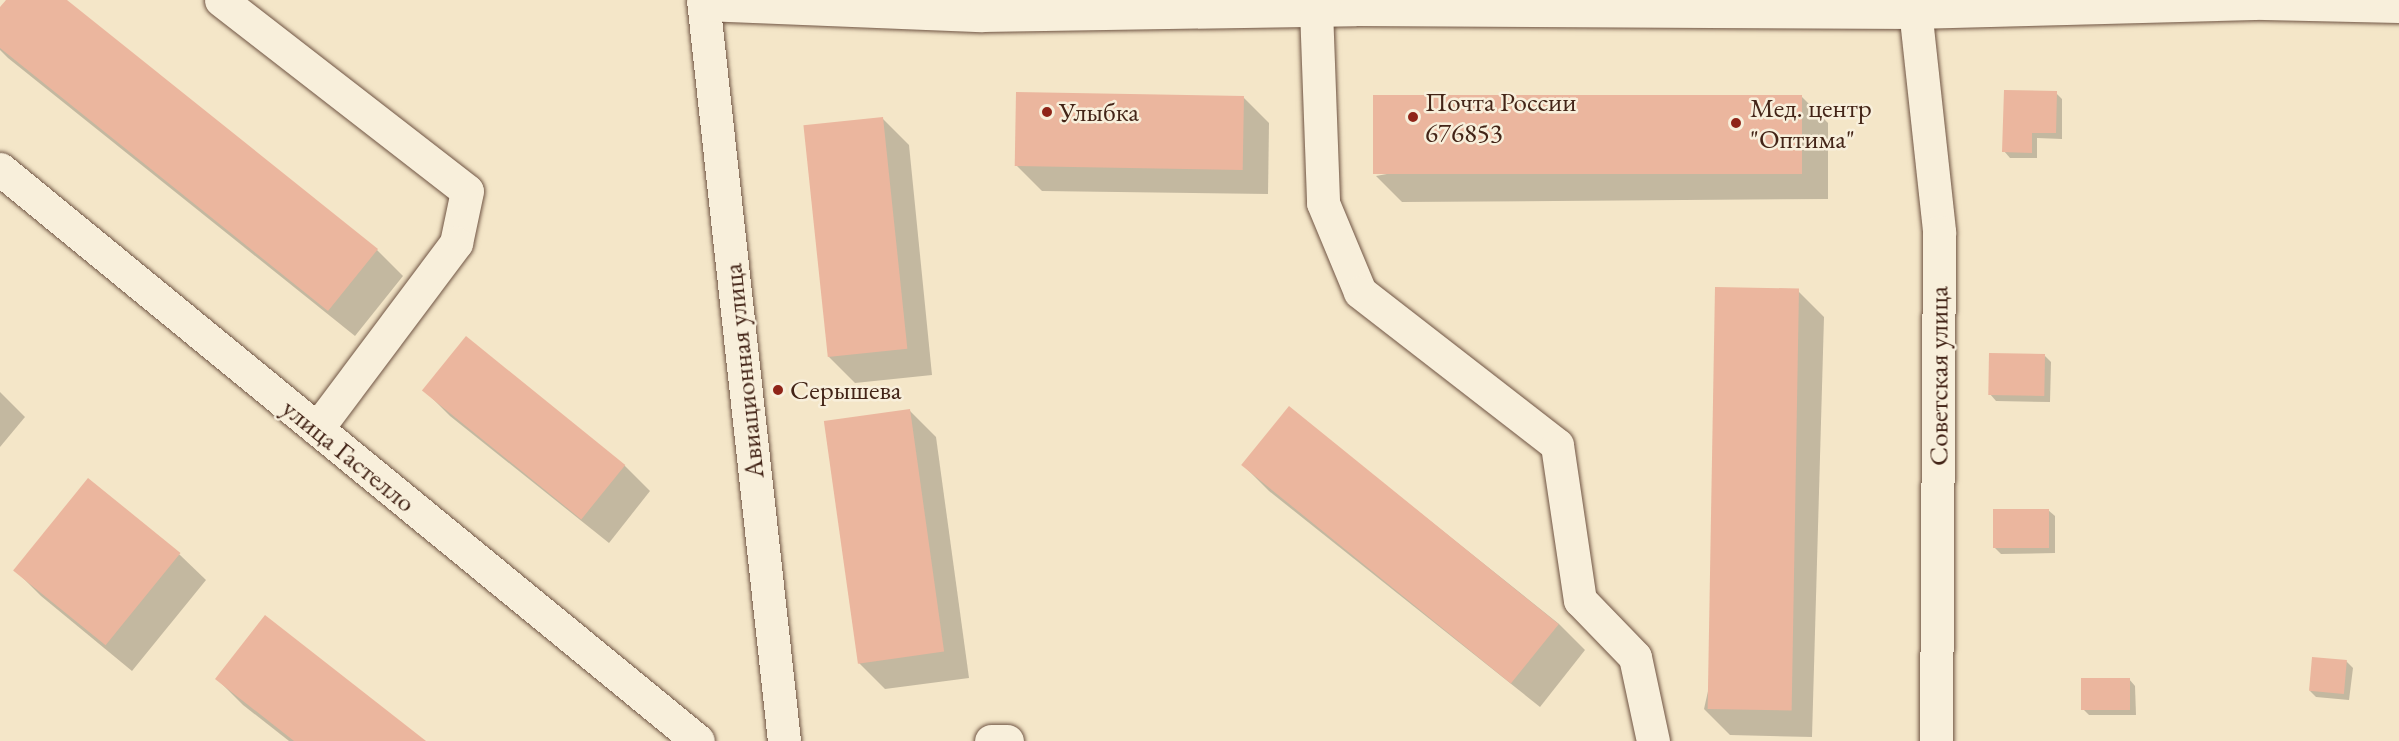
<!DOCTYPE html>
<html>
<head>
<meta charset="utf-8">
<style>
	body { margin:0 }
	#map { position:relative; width:2399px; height:741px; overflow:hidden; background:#f4e6c8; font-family:"EB Garamond",serif }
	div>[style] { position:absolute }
	.shadow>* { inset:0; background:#0003 }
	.building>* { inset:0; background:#ebb69e; transform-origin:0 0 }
	.roads { filter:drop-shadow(0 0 2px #6f5443) drop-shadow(0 0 2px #6f5443) }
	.minor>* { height:33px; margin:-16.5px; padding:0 16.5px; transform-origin:16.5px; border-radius:16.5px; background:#f8efdb }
	.dots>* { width:16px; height:16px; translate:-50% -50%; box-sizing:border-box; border:3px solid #f8efdb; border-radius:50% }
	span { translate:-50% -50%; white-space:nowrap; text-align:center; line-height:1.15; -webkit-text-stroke:5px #f8efdb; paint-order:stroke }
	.poi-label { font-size:27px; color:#432417 }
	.left { translate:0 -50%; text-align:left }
	.street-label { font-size:27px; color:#432417 }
</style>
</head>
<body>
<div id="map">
	<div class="shadow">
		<i style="clip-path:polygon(8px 0,64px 0,377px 250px,403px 276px,355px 336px,8px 58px,0 50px,0 9px)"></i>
		<i style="clip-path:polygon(2056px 93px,2062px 99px,2062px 139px,2037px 138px,2037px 158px,2010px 158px,2004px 151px)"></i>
		<i style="clip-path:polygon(1243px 97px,1269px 123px,1268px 194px,1042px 191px,1016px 165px)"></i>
		<i style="clip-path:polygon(1802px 97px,1828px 123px,1828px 199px,1402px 202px,1376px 176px)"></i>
		<i style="clip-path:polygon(883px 119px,909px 145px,932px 375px,855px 383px,829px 357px)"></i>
		<i style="clip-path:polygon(1798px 291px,1824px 317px,1812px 737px,1730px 735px,1704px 709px)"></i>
		<i style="clip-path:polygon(2045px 356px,2051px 362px,2050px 402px,1996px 401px,1990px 394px)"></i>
		<i style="clip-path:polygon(424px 390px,624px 465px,650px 491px,609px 543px,450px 416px)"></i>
		<i style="clip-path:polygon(0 392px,25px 417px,0 447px)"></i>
		<i style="clip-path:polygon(1289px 408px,1559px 624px,1585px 650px,1540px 707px,1269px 491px,1243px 465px)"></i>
		<i style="clip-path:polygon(910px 411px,936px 437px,969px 678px,885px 689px,859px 663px)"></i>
		<i style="clip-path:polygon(89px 480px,180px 555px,206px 580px,132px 671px,41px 596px,15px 570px)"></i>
		<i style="clip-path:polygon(2048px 510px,2055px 516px,2055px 553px,2001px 554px,1994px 547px)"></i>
		<i style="clip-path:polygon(2346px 661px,2353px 668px,2349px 700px,2316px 697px,2310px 691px)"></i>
		<i style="clip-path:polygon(217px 679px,424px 741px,289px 741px,243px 705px)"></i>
		<i style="clip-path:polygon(2129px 679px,2135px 686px,2136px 715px,2089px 715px,2083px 709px)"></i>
	</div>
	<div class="building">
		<i style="clip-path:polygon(6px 0,67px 0,378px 249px,328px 311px,0 48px,0 7px)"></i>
		<i style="clip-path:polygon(2004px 90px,2057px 91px,2056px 133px,2032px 133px,2032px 153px,2002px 152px)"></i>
		<i style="left:1016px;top:92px;width:228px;height:74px;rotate:1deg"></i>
		<i style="left:1802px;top:95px;width:79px;height:429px;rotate:90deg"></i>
		<i style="left:883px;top:117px;width:233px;height:80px;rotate:84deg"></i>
		<i style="left:1715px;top:287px;width:84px;height:422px;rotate:1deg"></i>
		<i style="left:466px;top:336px;width:205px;height:70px;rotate:39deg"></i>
		<i style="left:1989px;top:353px;width:56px;height:42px;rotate:1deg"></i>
		<i style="left:1289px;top:406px;width:347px;height:76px;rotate:39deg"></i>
		<i style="left:910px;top:409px;width:245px;height:87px;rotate:82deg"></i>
		<i style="left:88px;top:478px;width:119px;height:119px;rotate:39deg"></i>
		<i style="left:1993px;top:509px;width:56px;height:39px"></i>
		<i style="clip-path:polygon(265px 615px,426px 741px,294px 741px,215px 679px)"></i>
		<i style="left:2312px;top:657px;width:35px;height:34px;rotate:5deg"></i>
		<i style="left:2081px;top:678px;width:49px;height:32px"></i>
	</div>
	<div class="roads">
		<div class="minor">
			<i style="left:221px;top:0;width:311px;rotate:37.8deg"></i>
			<i style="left:467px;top:191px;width:53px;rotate:101.9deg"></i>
			<i style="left:456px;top:243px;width:232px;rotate:126.8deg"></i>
			<i style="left:703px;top:0;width:745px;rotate:83.76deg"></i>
			<i style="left:1914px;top:0;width:233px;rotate:83.8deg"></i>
			<i style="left:1939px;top:232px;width:509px;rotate:90.34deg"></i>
			<i style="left:704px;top:4px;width:278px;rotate:2.3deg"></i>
			<i style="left:982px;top:15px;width:373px;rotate:-0.9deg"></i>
			<i style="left:1355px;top:9px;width:559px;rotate:0.31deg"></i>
			<i style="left:1914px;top:12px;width:350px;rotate:-1.5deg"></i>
			<i style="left:2264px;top:3px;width:135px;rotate:1.3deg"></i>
			<i style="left:1316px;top:9px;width:194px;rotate:87.9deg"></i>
			<i style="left:1323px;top:203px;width:96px;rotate:67.4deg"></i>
			<i style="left:1360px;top:292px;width:249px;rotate:37.8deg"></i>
			<i style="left:1557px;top:445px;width:157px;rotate:81.6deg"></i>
			<i style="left:1580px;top:600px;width:79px;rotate:46deg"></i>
			<i style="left:1635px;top:657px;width:86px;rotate:77.9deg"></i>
			<i style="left:0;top:169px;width:902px;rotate:39.33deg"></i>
			<i style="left:991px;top:741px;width:16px"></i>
		</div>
	</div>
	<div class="dots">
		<i style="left:1047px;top:112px;background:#8f2418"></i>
		<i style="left:1413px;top:117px;background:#8f2418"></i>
		<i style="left:1736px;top:123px;background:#8f2418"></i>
		<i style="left:778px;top:390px;background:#8f2418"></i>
	</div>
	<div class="poi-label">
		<span class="left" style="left:1425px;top:117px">Почта России<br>676853</span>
		<span class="left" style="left:1750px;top:123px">Мед. центр<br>"Оптима"</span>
		<span class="left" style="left:1059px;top:112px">Улыбка</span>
		<span class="left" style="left:790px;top:390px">Серышева</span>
	</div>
	<div class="street-label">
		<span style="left:743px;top:371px;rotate:-96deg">Авиационная улица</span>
		<span style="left:1938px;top:376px;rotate:-90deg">Советская улица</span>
		<span style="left:349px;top:455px;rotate:39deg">улица Гастелло</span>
	</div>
</div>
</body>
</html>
